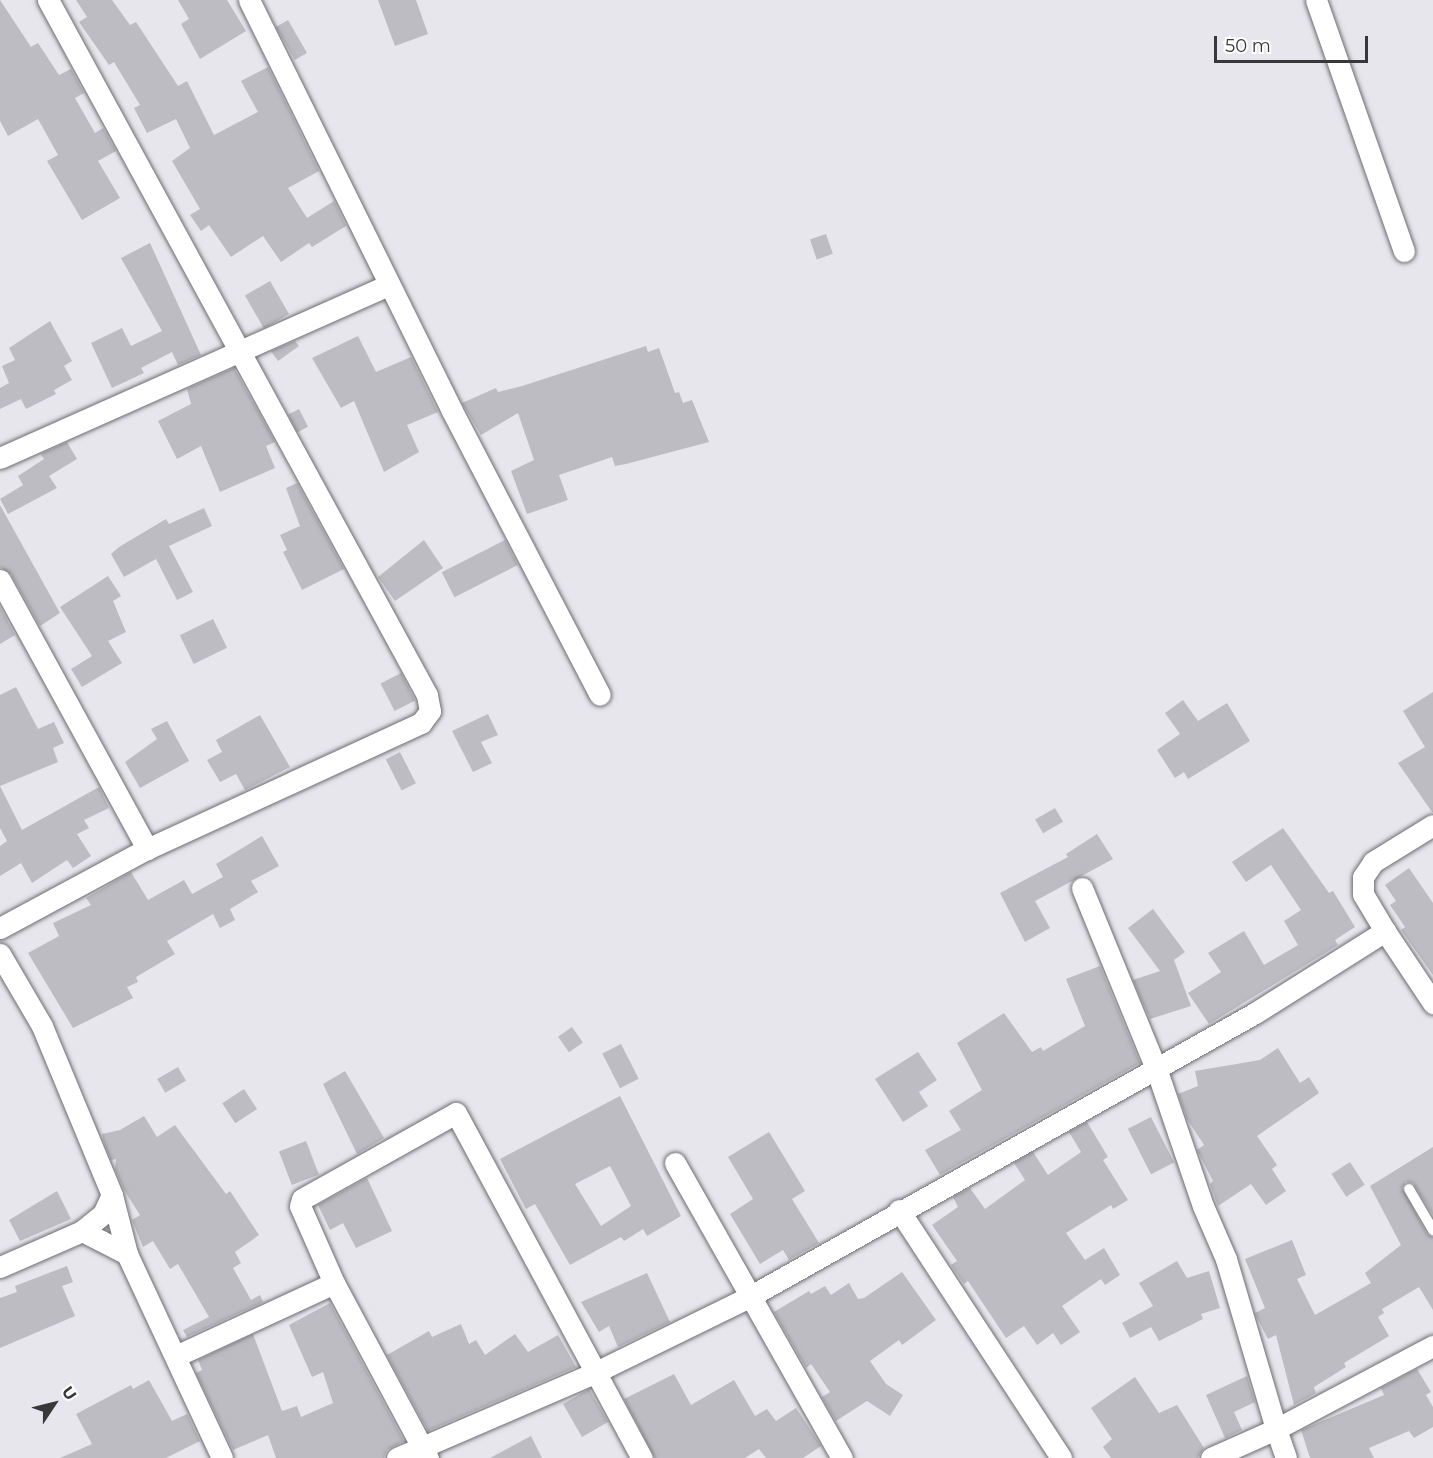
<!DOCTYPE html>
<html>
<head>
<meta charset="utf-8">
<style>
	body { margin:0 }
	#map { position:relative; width:1433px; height:1458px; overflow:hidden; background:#e7e6ed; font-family:Montserrat,sans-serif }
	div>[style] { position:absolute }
	.building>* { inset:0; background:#bdbcc3; transform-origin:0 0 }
	.roads { filter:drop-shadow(0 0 2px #6d6c72) drop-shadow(0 0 2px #6d6c72) }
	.lane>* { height:10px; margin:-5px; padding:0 5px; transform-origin:5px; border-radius:5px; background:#fff }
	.street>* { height:21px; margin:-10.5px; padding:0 10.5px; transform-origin:10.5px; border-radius:10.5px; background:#fff }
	span { translate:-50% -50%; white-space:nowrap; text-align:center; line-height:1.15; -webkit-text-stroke:6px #fff; paint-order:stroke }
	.north { position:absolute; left:24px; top:1374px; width:60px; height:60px; -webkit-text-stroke:4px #fff; paint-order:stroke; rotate:55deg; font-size:16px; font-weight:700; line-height:24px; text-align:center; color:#38383b }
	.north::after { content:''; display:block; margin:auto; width:21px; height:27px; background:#38383b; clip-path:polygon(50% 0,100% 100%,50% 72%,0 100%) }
	.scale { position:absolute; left:1214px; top:36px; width:154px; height:27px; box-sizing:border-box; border:3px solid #38383b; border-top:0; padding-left:8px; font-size:18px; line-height:21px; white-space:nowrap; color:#38383b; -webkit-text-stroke:4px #fff; paint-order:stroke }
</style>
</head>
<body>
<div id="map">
	<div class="building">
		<i style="clip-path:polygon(0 0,31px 47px,38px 43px,59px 75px,71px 69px,84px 93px,75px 98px,95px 133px,103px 128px,116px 151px,98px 161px,120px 198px,82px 220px,47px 161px,58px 155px,38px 119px,8px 136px,0 121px)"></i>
		<i style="clip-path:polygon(76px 0,112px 0,130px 25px,136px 22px,178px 86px,187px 81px,214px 135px,258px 112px,241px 81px,268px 67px,319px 171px,288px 188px,307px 218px,334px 201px,346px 226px,312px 247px,309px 243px,281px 262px,263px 236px,231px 257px,209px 225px,201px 231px,190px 215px,200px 209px,172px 161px,190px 148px,176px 119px,147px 133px,134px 108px,140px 105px,114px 62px,109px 65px,79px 22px,87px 17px)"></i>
		<i style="clip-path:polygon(178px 0,227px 0,246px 31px,200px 59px,181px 24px,189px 19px)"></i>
		<i style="clip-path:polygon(378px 0,416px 0,428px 34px,395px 46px)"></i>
		<i style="left:288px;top:20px;width:38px;height:14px;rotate:60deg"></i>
		<i style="left:826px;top:234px;width:21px;height:17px;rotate:71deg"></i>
		<i style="clip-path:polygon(150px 243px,201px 355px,178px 365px,172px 352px,141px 368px,144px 373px,112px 388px,91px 343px,122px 328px,131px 346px,162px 331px,121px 258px)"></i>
		<i style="left:270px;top:281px;width:38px;height:29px;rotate:60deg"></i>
		<i style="clip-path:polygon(50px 321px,72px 361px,64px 366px,72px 380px,54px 390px,56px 394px,26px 409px,21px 399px,0 409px,0 388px,9px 383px,2px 366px,15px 360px,9px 348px)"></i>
		<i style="clip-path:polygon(358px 336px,376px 372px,411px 357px,438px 412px,407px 425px,419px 452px,384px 472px,354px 401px,341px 408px,312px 358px)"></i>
		<i style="clip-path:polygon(295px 341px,299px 346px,278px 361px,271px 351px)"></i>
		<i style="clip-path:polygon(646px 346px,648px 352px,659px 348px,675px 393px,679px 392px,683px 403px,692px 400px,709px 442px,626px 464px,615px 466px,612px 457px,559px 475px,568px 500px,527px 514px,511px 471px,534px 460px,518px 413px,481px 435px,462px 403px,496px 388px,498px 392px,522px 386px)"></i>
		<i style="clip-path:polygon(234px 368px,275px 442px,266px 446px,275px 468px,220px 492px,201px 446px,177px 459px,158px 421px,191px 404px,187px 389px)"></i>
		<i style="left:299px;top:409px;width:20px;height:12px;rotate:63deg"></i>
		<i style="clip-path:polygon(67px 442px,77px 459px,49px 476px,57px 488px,8px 514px,0 499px,23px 485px,18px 476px,44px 459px,41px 454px)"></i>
		<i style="clip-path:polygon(297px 483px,344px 569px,302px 590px,283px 552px,287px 550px,280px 535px,300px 526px,286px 488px)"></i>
		<i style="clip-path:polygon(0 505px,60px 613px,40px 626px,11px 574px,0 567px)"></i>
		<i style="clip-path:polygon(204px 508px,212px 526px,169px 546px,193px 592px,177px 600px,156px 559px,124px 577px,111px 554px,119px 547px,166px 519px,169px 524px)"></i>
		<i style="clip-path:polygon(424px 540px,443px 568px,395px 601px,378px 577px)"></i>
		<i style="left:505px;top:540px;width:28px;height:71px;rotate:63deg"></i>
		<i style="clip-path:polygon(108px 576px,121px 596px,113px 601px,126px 632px,108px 641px,122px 663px,82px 687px,71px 669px,92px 656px,60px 607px)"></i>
		<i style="clip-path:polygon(0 607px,15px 635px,0 644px)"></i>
		<i style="left:213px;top:619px;width:32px;height:37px;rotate:64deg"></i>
		<i style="left:401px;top:673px;width:31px;height:23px;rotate:63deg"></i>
		<i style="clip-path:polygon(16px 687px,38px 729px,54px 722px,64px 743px,53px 748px,58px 762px,0 786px,22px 830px,99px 787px,109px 808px,84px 820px,89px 828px,77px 834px,91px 856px,73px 868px,67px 860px,32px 883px,21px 863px,0 876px,0 846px,7px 841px,0 828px,0 695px)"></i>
		<i style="clip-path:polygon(1433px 692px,1433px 812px,1432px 812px,1398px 763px,1425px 747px,1403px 711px)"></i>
		<i style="clip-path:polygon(1183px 700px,1198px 721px,1227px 703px,1250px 741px,1188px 779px,1184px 772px,1175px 778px,1157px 750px,1180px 734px,1165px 713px)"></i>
		<i style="clip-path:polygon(488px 714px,498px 735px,481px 742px,492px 763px,473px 772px,452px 731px)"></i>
		<i style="clip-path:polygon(260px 715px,290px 767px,245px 790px,236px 774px,220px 782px,207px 760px,222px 752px,216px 740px)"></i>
		<i style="clip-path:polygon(167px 721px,189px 761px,140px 788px,125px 762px,157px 739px,151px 729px)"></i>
		<i style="left:400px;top:752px;width:35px;height:16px;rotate:63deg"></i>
		<i style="left:1055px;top:808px;width:16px;height:23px;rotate:60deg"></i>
		<i style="clip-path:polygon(1283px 828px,1329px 893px,1333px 891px,1355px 927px,1335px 940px,1338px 945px,1209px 1024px,1188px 993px,1221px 972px,1208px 953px,1244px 931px,1264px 965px,1298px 945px,1284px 921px,1301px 910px,1271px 865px,1246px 882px,1232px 862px)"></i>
		<i style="clip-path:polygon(1097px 834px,1113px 859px,1035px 901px,1050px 928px,1025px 942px,1000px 893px,1068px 857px,1066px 854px)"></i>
		<i style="clip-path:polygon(262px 836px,279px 866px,251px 881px,258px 892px,230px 909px,235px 920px,220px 928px,213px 914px,167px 941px,175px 954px,136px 977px,138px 982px,127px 987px,133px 998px,73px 1028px,28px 953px,59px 936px,53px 923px,91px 905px,86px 898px,131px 872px,148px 900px,184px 880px,192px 894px,223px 877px,216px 864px)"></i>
		<i style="clip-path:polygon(1409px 868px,1433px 903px,1433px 975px,1401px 930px,1405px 927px,1390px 905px,1396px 901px,1385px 885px)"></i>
		<i style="clip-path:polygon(1153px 909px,1185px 952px,1174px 960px,1191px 1006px,1150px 1019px,1133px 980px,1160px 971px,1128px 928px)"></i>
		<i style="clip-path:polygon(1100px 966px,1140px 1063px,940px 1175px,925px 1150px,961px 1130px,949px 1111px,982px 1090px,957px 1043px,1004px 1013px,1032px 1052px,1041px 1047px,1043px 1051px,1085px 1026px,1066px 979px)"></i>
		<i style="left:572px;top:1027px;width:19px;height:17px;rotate:55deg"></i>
		<i style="left:621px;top:1044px;width:39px;height:21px;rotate:63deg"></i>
		<i style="clip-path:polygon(1278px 1048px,1300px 1083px,1309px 1077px,1319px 1093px,1257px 1136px,1277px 1165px,1272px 1169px,1286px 1191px,1266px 1205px,1251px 1184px,1218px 1206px,1210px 1184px,1213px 1181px,1197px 1150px,1204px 1145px,1187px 1119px,1178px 1094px,1198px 1086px,1195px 1071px,1260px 1060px)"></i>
		<i style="clip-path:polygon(918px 1052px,937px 1080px,919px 1092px,928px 1106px,903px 1122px,875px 1079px)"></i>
		<i style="left:178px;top:1067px;width:16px;height:24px;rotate:60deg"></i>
		<i style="clip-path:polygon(345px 1071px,384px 1138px,357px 1154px,323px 1084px)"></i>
		<i style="left:244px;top:1089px;width:24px;height:26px;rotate:57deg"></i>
		<i style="clip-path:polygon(evenodd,620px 1096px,681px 1216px,647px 1236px,643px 1229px,624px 1241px,621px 1237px,570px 1265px,535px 1204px,526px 1209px,500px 1159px,620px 1096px,610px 1166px,631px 1206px,601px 1226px,575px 1184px,610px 1166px)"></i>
		<i style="clip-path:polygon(144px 1116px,157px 1137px,175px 1125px,226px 1194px,230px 1191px,259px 1235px,235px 1252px,241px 1263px,233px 1268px,251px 1300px,260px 1295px,263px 1302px,187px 1337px,183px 1330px,209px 1317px,178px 1264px,170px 1269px,153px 1241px,143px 1247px,132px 1220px,140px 1215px,124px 1190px,115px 1169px,116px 1159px,111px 1160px,103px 1140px,102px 1134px,120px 1130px)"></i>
		<i style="left:1151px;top:1117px;width:51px;height:26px;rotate:63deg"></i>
		<i style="clip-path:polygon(1087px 1122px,1108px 1157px,1103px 1160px,1128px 1200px,1113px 1209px,1111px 1205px,1066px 1233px,1085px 1260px,1104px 1248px,1120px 1275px,1105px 1285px,1101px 1279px,1062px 1306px,1080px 1332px,1061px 1345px,1053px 1333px,1037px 1345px,1024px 1326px,1006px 1338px,968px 1281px,964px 1284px,951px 1265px,957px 1261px,932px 1225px,958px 1207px,953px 1197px,970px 1188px,985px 1209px,1025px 1180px,1014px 1163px,1033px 1152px,1048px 1175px,1081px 1152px,1069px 1132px)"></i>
		<i style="clip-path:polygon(769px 1132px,805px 1191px,792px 1199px,819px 1243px,789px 1260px,783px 1250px,760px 1264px,730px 1214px,753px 1199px,728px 1157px)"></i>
		<i style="left:306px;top:1141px;width:36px;height:29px;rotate:69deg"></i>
		<i style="clip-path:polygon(1433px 1147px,1433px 1215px,1413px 1183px,1406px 1182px,1402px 1188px,1427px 1234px,1433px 1237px,1433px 1310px,1419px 1287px,1382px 1309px,1384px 1313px,1378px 1317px,1389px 1336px,1344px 1363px,1346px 1367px,1314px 1387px,1316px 1393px,1294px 1405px,1276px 1335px,1268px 1339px,1256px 1316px,1255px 1313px,1265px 1308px,1245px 1259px,1292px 1240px,1306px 1275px,1297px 1279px,1315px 1315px,1371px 1283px,1365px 1273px,1401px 1245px,1370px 1186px)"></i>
		<i style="left:1350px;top:1162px;width:27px;height:22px;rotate:57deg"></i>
		<i style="clip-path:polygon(367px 1178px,392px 1231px,356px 1248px,343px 1223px,330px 1230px,318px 1205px)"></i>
		<i style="clip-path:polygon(57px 1191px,71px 1219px,20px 1241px,9px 1220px)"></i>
		<i style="clip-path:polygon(1177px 1261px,1187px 1278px,1209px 1271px,1220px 1308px,1201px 1314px,1203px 1319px,1159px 1341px,1151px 1327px,1130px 1338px,1122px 1323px,1153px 1306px,1139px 1283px)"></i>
		<i style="clip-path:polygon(67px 1266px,73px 1282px,62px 1286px,75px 1316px,0 1348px,0 1298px,17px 1292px,15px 1286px)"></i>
		<i style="clip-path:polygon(902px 1272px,936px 1320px,902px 1345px,899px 1340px,870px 1361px,886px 1384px,903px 1395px,890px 1416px,867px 1401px,836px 1421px,822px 1397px,830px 1392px,811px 1364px,806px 1368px,774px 1312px,809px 1291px,811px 1294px,825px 1286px,831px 1295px,849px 1283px,858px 1299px,864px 1298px)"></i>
		<i style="clip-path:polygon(647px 1273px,670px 1322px,618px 1347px,609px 1326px,599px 1332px,581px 1302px)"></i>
		<i style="clip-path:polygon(330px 1303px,404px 1441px,387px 1450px,384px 1458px,276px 1458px,268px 1435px,233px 1450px,196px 1373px,202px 1370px,198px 1360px,253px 1334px,282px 1411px,297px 1406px,301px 1417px,333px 1403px,323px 1372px,312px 1377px,289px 1325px)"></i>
		<i style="clip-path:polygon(461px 1324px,469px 1344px,476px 1340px,485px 1355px,515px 1334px,528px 1352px,558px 1335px,576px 1367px,428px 1431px,387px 1355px,429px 1331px,432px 1337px)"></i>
		<i style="clip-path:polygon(1417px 1369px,1431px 1392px,1426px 1395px,1433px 1407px,1433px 1427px,1414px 1438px,1409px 1431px,1369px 1448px,1374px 1458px,1310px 1458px,1301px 1430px,1384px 1395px,1381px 1388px)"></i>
		<i style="clip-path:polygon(674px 1374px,691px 1405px,734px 1380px,755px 1416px,767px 1409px,776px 1421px,796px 1408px,821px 1446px,803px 1458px,766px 1458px,759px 1449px,745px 1458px,655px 1458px,624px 1399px)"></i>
		<i style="clip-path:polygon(1247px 1376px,1255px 1402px,1234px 1412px,1242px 1430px,1225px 1438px,1206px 1395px)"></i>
		<i style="clip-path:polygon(1135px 1377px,1159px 1413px,1177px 1405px,1204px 1448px,1198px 1458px,1111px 1458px,1103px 1447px,1112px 1439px,1091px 1408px)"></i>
		<i style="clip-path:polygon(149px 1380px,172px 1421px,187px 1414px,200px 1441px,166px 1458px,60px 1458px,92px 1444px,76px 1414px,131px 1385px,133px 1389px)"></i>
		<i style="left:589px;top:1389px;width:38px;height:30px;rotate:60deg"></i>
		<i style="clip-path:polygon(531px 1436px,542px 1458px,490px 1458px)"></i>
	</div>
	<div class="roads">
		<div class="lane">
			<i style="left:1409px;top:1189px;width:48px;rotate:59.7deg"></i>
		</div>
		<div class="street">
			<i style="left:249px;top:0;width:456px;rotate:63.7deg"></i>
			<i style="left:451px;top:409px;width:322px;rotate:62.5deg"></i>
			<i style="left:1316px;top:0;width:266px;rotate:70.7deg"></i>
			<i style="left:0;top:458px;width:426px;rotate:-24deg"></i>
			<i style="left:0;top:580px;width:307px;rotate:61.3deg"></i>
			<i style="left:1082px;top:888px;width:198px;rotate:67.7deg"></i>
			<i style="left:1157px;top:1071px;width:143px;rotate:71.2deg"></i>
			<i style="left:1203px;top:1206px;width:58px;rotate:66.5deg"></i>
			<i style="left:1226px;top:1259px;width:177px;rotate:73.6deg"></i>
			<i style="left:1276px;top:1429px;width:71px;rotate:156deg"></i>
			<i style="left:0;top:928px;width:167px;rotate:-28.3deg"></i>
			<i style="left:147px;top:849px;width:302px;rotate:-24.7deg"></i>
			<i style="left:421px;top:723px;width:15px;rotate:-53deg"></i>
			<i style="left:430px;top:711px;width:16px;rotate:-101deg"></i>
			<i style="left:427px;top:695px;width:792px;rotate:-118.6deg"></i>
			<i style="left:1385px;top:931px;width:87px;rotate:56.3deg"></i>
			<i style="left:0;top:954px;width:83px;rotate:59.7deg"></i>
			<i style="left:42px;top:1026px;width:183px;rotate:67.5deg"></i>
			<i style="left:112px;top:1195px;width:61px;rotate:75.7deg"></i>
			<i style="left:127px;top:1254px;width:225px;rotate:65deg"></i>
			<i style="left:675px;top:1163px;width:339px;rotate:60.5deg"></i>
			<i style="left:899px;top:1210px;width:296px;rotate:56.8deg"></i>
			<i style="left:82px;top:1231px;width:51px;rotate:27.1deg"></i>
			<i style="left:0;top:1267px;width:90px;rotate:-23.7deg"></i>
			<i style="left:82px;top:1231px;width:27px;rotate:-39deg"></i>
			<i style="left:103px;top:1214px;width:21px;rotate:-65deg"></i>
			<i style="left:334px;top:1283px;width:84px;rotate:-113.8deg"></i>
			<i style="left:300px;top:1206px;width:7px;rotate:-74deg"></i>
			<i style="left:302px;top:1199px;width:176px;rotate:-29.2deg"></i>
			<i style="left:456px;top:1113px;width:392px;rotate:61.7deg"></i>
			<i style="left:176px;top:1356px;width:174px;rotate:-24.8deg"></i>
			<i style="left:334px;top:1283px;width:199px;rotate:61.8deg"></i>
			<i style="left:397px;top:1458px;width:215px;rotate:-23.3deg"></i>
			<i style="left:594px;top:1373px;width:173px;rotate:-26.1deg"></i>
			<i style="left:749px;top:1297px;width:580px;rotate:-29.3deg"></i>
			<i style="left:1255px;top:1013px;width:154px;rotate:-32.2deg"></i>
			<i style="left:1385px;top:931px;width:43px;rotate:-120.7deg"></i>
			<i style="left:1363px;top:894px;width:17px;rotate:-90deg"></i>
			<i style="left:1363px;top:877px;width:18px;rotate:-56deg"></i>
			<i style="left:1373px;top:862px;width:70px;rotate:-31.7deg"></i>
			<i style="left:1286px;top:1458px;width:31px;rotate:-109deg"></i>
			<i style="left:1276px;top:1429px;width:178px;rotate:-27.9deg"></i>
		</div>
	</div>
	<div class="north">U</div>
	<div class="scale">50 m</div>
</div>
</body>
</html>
